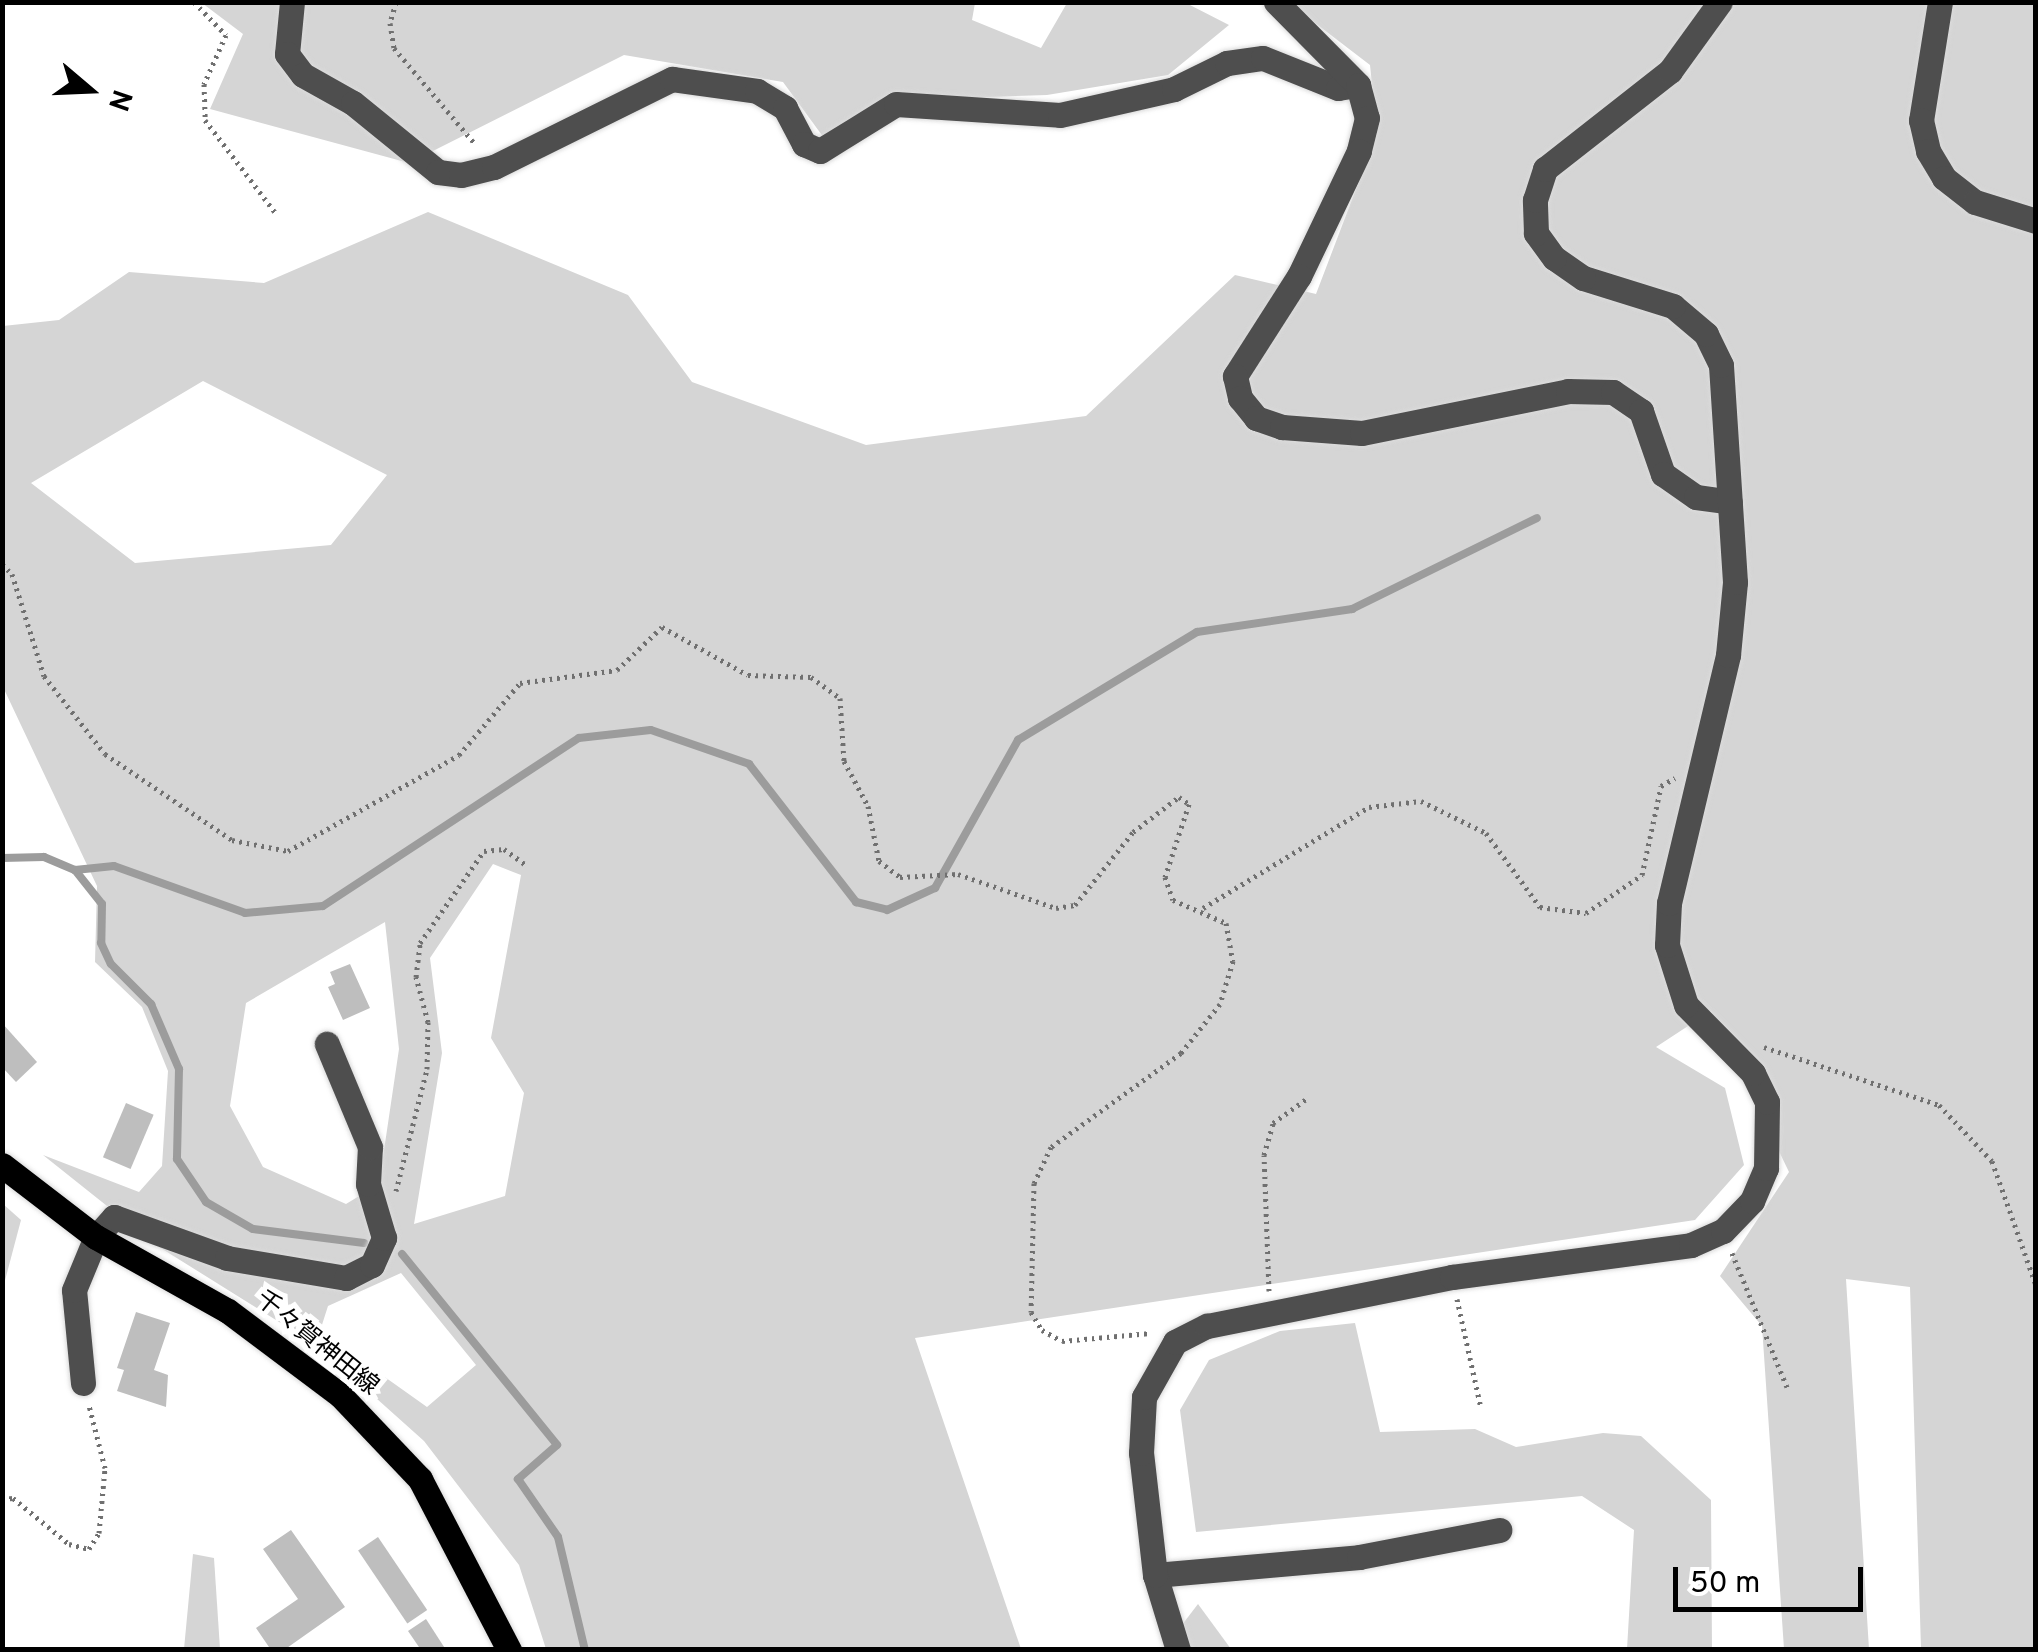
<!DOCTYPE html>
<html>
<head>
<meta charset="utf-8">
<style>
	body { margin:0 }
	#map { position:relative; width:2038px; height:1652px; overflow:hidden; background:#fff; font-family:Overpass,"Noto Sans JP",sans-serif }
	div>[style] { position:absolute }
	.green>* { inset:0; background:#d5d5d5 }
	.stream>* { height:8px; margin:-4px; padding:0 4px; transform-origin:4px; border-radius:4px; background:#9c9c9c }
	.building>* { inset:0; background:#bebebe; transform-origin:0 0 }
	.path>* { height:5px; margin-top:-2.5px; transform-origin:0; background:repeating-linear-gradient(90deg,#707070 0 2.5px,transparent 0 7.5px) }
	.roads { filter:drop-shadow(0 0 2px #dbdbdb) drop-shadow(0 0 2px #dbdbdb) }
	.minor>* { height:25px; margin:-12.5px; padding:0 12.5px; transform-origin:12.5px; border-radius:12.5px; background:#4e4e4e }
	.major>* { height:25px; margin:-12.5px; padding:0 12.5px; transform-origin:12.5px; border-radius:12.5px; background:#000 }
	span { translate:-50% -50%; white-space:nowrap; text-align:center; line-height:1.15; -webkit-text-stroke:10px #fff; paint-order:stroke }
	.street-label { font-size:25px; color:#000 }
	.frame { position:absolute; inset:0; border:5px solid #000; pointer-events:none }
	.north { position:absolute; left:40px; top:40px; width:100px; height:100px; -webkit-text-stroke:8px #fff; paint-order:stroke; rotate:109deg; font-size:28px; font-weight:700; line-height:40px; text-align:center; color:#000 }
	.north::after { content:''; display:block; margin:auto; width:35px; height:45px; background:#000; clip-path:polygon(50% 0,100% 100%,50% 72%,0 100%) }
	.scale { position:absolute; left:1673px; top:1567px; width:190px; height:45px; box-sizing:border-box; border:5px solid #000; border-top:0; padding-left:12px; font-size:30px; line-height:35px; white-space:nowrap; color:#000; -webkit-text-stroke:8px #fff; paint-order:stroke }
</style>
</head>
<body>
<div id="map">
	<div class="green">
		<i style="clip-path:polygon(202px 3px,975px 3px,972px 20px,1041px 48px,1067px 3px,1186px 3px,1229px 25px,1168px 75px,1047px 95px,881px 101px,824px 138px,783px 82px,624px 55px,409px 163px,210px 109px,243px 34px)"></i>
		<i style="clip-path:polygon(evenodd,1289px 3px,2035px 3px,2035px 1649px,1921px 1649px,1910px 1287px,1846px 1279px,1869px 1649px,1784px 1649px,1762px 1326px,1720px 1276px,1789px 1172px,1711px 1011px,1656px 1047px,1725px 1088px,1744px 1165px,1695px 1220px,915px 1338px,1021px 1649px,546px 1649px,519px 1565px,424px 1441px,319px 1347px,156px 1245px,43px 1155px,139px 1192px,162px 1166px,168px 1071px,142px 1007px,95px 962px,97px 886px,3px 687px,3px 326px,59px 320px,129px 272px,264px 283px,428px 212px,628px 295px,692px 382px,866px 445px,1086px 416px,1235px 275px,1316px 294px,1377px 134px,1370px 65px,1289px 3px,203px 381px,387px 475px,331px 545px,135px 563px,31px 483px,203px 381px,1289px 3px,493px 864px,521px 875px,491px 1038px,524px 1093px,505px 1196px,414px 1224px,442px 1053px,430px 958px,493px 864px,1289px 3px,385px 922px,399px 1049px,379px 1184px,346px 1204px,263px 1167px,230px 1106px,246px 1003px,385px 922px,1289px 3px,401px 1273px,476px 1365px,427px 1407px,320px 1331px,328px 1306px,401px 1273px)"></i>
		<i style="clip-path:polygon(3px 1204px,21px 1220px,3px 1288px)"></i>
		<i style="clip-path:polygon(1355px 1323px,1380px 1432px,1475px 1429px,1516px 1447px,1603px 1433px,1641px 1436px,1711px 1500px,1712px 1649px,1627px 1649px,1634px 1530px,1582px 1496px,1196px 1532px,1180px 1410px,1209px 1360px,1280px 1331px)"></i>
		<i style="clip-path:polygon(193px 1554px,214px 1558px,220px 1649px,184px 1649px)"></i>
		<i style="clip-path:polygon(1198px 1604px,1231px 1649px,1180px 1649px,1175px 1634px)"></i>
	</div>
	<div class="stream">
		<i style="left:2px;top:858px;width:42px;rotate:-1.4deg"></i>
		<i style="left:44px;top:857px;width:34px;rotate:23deg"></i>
		<i style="left:75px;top:870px;width:43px;rotate:51.5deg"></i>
		<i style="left:102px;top:904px;width:39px;rotate:91deg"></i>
		<i style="left:101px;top:943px;width:23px;rotate:65deg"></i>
		<i style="left:111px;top:964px;width:57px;rotate:45deg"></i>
		<i style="left:151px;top:1004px;width:71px;rotate:66.7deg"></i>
		<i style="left:179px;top:1069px;width:90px;rotate:91.3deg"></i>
		<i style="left:177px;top:1159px;width:52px;rotate:56deg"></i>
		<i style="left:206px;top:1202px;width:54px;rotate:29.9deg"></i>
		<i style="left:253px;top:1229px;width:112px;rotate:7.2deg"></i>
		<i style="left:75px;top:870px;width:39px;rotate:-6deg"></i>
		<i style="left:114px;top:866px;width:139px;rotate:19.7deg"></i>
		<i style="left:245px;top:913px;width:78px;rotate:-5.1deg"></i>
		<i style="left:323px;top:906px;width:306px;rotate:-33.3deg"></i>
		<i style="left:579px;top:738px;width:72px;rotate:-6.3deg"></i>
		<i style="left:651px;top:730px;width:104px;rotate:19.1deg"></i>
		<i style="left:749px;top:764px;width:175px;rotate:52.2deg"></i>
		<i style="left:856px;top:902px;width:32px;rotate:14deg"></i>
		<i style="left:887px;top:910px;width:53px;rotate:-24.6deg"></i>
		<i style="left:935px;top:888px;width:170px;rotate:-60.7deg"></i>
		<i style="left:1018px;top:740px;width:209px;rotate:-31.1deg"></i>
		<i style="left:1197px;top:632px;width:157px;rotate:-8.4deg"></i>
		<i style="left:1352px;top:609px;width:206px;rotate:-26.2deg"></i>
		<i style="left:402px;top:1254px;width:246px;rotate:50.9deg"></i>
		<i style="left:557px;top:1445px;width:52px;rotate:138.9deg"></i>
		<i style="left:518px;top:1479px;width:70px;rotate:55.4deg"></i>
		<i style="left:558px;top:1537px;width:116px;rotate:76.6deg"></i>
	</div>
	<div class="building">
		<i style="clip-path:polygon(350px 964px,370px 1008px,343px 1020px,328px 987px,335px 984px,330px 972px)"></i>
		<i style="clip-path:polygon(2px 1023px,37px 1062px,16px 1082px,2px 1067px)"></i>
		<i style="left:126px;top:1103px;width:30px;height:59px;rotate:23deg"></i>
		<i style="clip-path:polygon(136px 1312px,170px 1323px,154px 1370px,168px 1375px,166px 1407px,117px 1391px,124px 1370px,117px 1368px)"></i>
		<i style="clip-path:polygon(291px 1530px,345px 1607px,284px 1650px,271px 1650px,256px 1628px,298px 1599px,263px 1549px)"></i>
		<i style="left:378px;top:1537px;width:88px;height:24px;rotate:56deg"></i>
		<i style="clip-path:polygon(426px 1619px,446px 1650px,421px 1650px,408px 1631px)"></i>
	</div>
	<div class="path">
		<i style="left:194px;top:2px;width:46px;rotate:45.9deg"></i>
		<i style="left:226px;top:35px;width:54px;rotate:114.2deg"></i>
		<i style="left:204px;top:84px;width:36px;rotate:88deg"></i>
		<i style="left:205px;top:120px;width:119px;rotate:52.8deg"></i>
		<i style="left:396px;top:2px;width:22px;rotate:106deg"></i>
		<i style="left:390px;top:23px;width:25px;rotate:81deg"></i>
		<i style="left:394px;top:48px;width:127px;rotate:49.8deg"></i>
		<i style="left:2px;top:564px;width:14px;rotate:45deg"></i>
		<i style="left:12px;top:574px;width:107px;rotate:72.6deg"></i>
		<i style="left:44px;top:676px;width:99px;rotate:52deg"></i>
		<i style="left:105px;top:754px;width:153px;rotate:34.1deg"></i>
		<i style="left:232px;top:840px;width:57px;rotate:11.1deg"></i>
		<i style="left:288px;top:851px;width:196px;rotate:-29.3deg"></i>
		<i style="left:459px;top:755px;width:94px;rotate:-49.7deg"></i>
		<i style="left:520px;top:683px;width:98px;rotate:-7.6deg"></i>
		<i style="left:617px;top:670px;width:62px;rotate:-43.7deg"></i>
		<i style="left:662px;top:627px;width:98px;rotate:29.2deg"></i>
		<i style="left:748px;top:675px;width:63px;rotate:1.8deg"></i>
		<i style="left:811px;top:677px;width:36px;rotate:36deg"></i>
		<i style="left:840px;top:698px;width:63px;rotate:86.4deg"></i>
		<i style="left:844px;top:761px;width:51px;rotate:61.9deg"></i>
		<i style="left:868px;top:806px;width:56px;rotate:78.7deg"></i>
		<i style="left:879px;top:861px;width:26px;rotate:37deg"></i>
		<i style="left:900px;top:877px;width:58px;rotate:-3deg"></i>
		<i style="left:958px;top:874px;width:104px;rotate:19.1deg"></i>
		<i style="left:1056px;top:908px;width:19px;rotate:-9deg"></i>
		<i style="left:1075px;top:905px;width:93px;rotate:-51.5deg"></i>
		<i style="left:1133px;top:832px;width:58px;rotate:-37.3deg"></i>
		<i style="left:1179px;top:797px;width:12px;rotate:35deg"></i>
		<i style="left:1189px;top:804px;width:77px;rotate:108.2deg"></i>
		<i style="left:1165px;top:877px;width:24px;rotate:71deg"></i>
		<i style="left:1173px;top:900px;width:58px;rotate:23.5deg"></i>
		<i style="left:1226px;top:923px;width:39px;rotate:80deg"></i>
		<i style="left:1233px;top:961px;width:45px;rotate:106.8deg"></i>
		<i style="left:1220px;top:1004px;width:63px;rotate:128.5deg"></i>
		<i style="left:1181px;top:1053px;width:160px;rotate:144.1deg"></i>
		<i style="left:1051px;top:1147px;width:40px;rotate:115deg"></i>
		<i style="left:1034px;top:1183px;width:129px;rotate:91.3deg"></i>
		<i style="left:1031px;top:1312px;width:21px;rotate:59deg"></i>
		<i style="left:1042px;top:1330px;width:23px;rotate:29deg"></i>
		<i style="left:1062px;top:1341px;width:89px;rotate:-5.1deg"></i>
		<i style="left:1203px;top:908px;width:194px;rotate:-31.3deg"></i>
		<i style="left:1369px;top:807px;width:52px;rotate:-6.6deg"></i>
		<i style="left:1421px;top:801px;width:72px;rotate:26.2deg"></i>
		<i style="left:1486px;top:833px;width:92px;rotate:53.9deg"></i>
		<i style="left:1540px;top:907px;width:46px;rotate:7.4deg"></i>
		<i style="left:1586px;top:913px;width:68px;rotate:-34.2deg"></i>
		<i style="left:1642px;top:875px;width:91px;rotate:-77.9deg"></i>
		<i style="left:1661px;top:786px;width:16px;rotate:-30deg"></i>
		<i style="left:1764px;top:1047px;width:184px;rotate:18.3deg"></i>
		<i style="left:1939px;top:1105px;width:77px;rotate:46.6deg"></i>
		<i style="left:1992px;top:1161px;width:132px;rotate:70.5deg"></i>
		<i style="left:396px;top:1191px;width:126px;rotate:-75.7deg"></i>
		<i style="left:427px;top:1069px;width:47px;rotate:-88.8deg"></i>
		<i style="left:428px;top:1022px;width:47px;rotate:-104.9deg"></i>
		<i style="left:416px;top:977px;width:34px;rotate:-83deg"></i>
		<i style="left:420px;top:943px;width:112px;rotate:-55.2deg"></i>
		<i style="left:484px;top:851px;width:20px;rotate:-6deg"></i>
		<i style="left:504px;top:849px;width:27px;rotate:36deg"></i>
		<i style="left:1732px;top:1253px;width:145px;rotate:67.7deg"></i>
		<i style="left:1269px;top:1291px;width:136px;rotate:-92.1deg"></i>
		<i style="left:1264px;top:1155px;width:33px;rotate:-74deg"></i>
		<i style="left:1273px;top:1123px;width:44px;rotate:-35.8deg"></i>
		<i style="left:1457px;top:1299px;width:112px;rotate:77.6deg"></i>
		<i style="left:2px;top:1499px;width:11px;rotate:-5deg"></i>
		<i style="left:13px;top:1498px;width:72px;rotate:39.4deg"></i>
		<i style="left:69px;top:1544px;width:21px;rotate:14deg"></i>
		<i style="left:89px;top:1549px;width:19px;rotate:-58deg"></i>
		<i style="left:99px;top:1533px;width:65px;rotate:-84.7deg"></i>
		<i style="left:105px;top:1468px;width:65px;rotate:-104.3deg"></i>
	</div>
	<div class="roads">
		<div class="minor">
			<i style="left:292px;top:2px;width:52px;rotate:95.5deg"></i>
			<i style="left:287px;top:54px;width:26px;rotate:53deg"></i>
			<i style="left:303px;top:75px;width:57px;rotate:29.2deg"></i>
			<i style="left:353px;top:103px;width:109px;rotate:39.1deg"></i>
			<i style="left:438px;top:172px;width:23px;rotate:7deg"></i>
			<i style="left:461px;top:175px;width:34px;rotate:-14deg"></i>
			<i style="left:494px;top:167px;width:199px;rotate:-26.3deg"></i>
			<i style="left:672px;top:79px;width:86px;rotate:8deg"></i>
			<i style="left:757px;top:91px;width:33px;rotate:31deg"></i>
			<i style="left:785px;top:108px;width:41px;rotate:62.2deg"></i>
			<i style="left:804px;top:144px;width:17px;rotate:24deg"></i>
			<i style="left:820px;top:151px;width:89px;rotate:-31.7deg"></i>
			<i style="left:896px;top:104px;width:164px;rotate:3.8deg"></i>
			<i style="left:1060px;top:115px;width:117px;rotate:-12.8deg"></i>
			<i style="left:1174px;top:89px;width:59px;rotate:-26.1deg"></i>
			<i style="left:1227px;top:63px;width:36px;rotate:-8deg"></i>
			<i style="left:1263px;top:58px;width:81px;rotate:21.8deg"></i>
			<i style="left:1338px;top:88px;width:20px;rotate:-9deg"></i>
			<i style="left:1276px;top:2px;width:117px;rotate:45.3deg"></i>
			<i style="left:1358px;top:85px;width:34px;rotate:75deg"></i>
			<i style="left:1367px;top:118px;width:34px;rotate:104deg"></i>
			<i style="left:1359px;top:151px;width:139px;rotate:115.6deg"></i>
			<i style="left:1299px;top:276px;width:119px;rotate:122.6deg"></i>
			<i style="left:1235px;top:376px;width:23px;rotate:77deg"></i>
			<i style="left:1240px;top:398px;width:26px;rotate:51deg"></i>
			<i style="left:1256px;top:418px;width:28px;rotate:19deg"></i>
			<i style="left:1282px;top:427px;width:80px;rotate:4.3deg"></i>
			<i style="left:1362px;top:433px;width:210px;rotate:-11.5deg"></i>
			<i style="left:1568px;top:391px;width:45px;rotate:1.3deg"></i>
			<i style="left:1613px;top:392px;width:34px;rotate:34deg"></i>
			<i style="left:1641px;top:411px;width:67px;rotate:70.8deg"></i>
			<i style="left:1663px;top:474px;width:40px;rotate:34.9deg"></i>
			<i style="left:1696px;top:497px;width:34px;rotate:8deg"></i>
			<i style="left:1940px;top:2px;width:120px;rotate:99.1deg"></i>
			<i style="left:1921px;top:120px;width:32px;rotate:77deg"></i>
			<i style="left:1928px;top:151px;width:31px;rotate:59deg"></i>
			<i style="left:1944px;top:178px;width:39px;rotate:38deg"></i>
			<i style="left:1975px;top:202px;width:64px;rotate:17.3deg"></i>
			<i style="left:83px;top:1383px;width:93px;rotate:-95.5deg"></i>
			<i style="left:74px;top:1290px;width:57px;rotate:-67.5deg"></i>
			<i style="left:96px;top:1237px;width:27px;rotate:-48deg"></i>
			<i style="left:114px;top:1217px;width:120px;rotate:19.9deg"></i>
			<i style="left:227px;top:1258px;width:121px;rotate:9.5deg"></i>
			<i style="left:346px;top:1278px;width:29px;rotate:-27deg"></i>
			<i style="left:372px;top:1265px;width:30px;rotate:-66deg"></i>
			<i style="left:384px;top:1238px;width:56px;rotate:-106.5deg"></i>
			<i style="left:368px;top:1184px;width:37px;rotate:-87deg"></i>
			<i style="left:370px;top:1147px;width:112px;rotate:-112.7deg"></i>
			<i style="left:1155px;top:1575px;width:205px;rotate:-5deg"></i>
			<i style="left:1359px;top:1557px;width:143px;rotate:-10.9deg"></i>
			<i style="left:1178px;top:1650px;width:78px;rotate:-107deg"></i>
			<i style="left:1155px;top:1575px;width:123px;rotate:-96.5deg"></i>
			<i style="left:1141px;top:1453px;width:56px;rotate:-86.9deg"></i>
			<i style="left:1144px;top:1397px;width:63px;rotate:-60.6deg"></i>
			<i style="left:1175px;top:1342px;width:36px;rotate:-27deg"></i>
			<i style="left:1207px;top:1326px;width:250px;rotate:-11.3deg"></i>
			<i style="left:1452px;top:1277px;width:241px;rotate:-7.6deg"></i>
			<i style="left:1691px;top:1245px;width:35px;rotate:-24deg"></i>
			<i style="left:1723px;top:1231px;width:42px;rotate:-46deg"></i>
			<i style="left:1752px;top:1201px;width:36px;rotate:-67deg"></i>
			<i style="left:1766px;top:1168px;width:66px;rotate:-89.1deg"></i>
			<i style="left:1767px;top:1102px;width:32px;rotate:-116deg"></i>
			<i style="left:1753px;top:1073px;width:95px;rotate:-134.6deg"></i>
			<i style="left:1686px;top:1005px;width:63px;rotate:-107.6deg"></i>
			<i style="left:1667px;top:945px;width:42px;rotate:-87.3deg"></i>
			<i style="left:1669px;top:903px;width:255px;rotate:-76.6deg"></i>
			<i style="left:1728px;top:655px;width:73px;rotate:-84.5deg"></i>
			<i style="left:1735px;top:582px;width:217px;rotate:-93.7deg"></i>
			<i style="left:1721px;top:365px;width:34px;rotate:-116deg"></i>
			<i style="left:1706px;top:334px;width:43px;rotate:-139.7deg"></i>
			<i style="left:1673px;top:306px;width:94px;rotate:-162.7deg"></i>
			<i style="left:1583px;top:278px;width:35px;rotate:-145deg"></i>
			<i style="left:1554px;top:258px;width:31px;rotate:-126deg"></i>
			<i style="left:1536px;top:233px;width:33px;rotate:-92deg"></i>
			<i style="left:1535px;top:200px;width:33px;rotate:-72deg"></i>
			<i style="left:1545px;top:169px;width:159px;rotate:-38.1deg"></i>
			<i style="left:1670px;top:71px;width:85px;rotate:-54.1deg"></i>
		</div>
		<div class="major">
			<i style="left:2px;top:1165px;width:118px;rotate:37.5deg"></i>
			<i style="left:96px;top:1237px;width:151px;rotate:29.3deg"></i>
			<i style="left:228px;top:1311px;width:140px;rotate:36.9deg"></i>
			<i style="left:340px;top:1395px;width:116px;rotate:46.4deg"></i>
			<i style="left:420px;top:1479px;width:193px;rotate:62.5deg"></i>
		</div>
	</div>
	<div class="street-label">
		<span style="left:316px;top:1344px;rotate:39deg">千々賀神田線</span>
	</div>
	<div class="frame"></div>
	<div class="north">N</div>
	<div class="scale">50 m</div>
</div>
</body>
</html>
